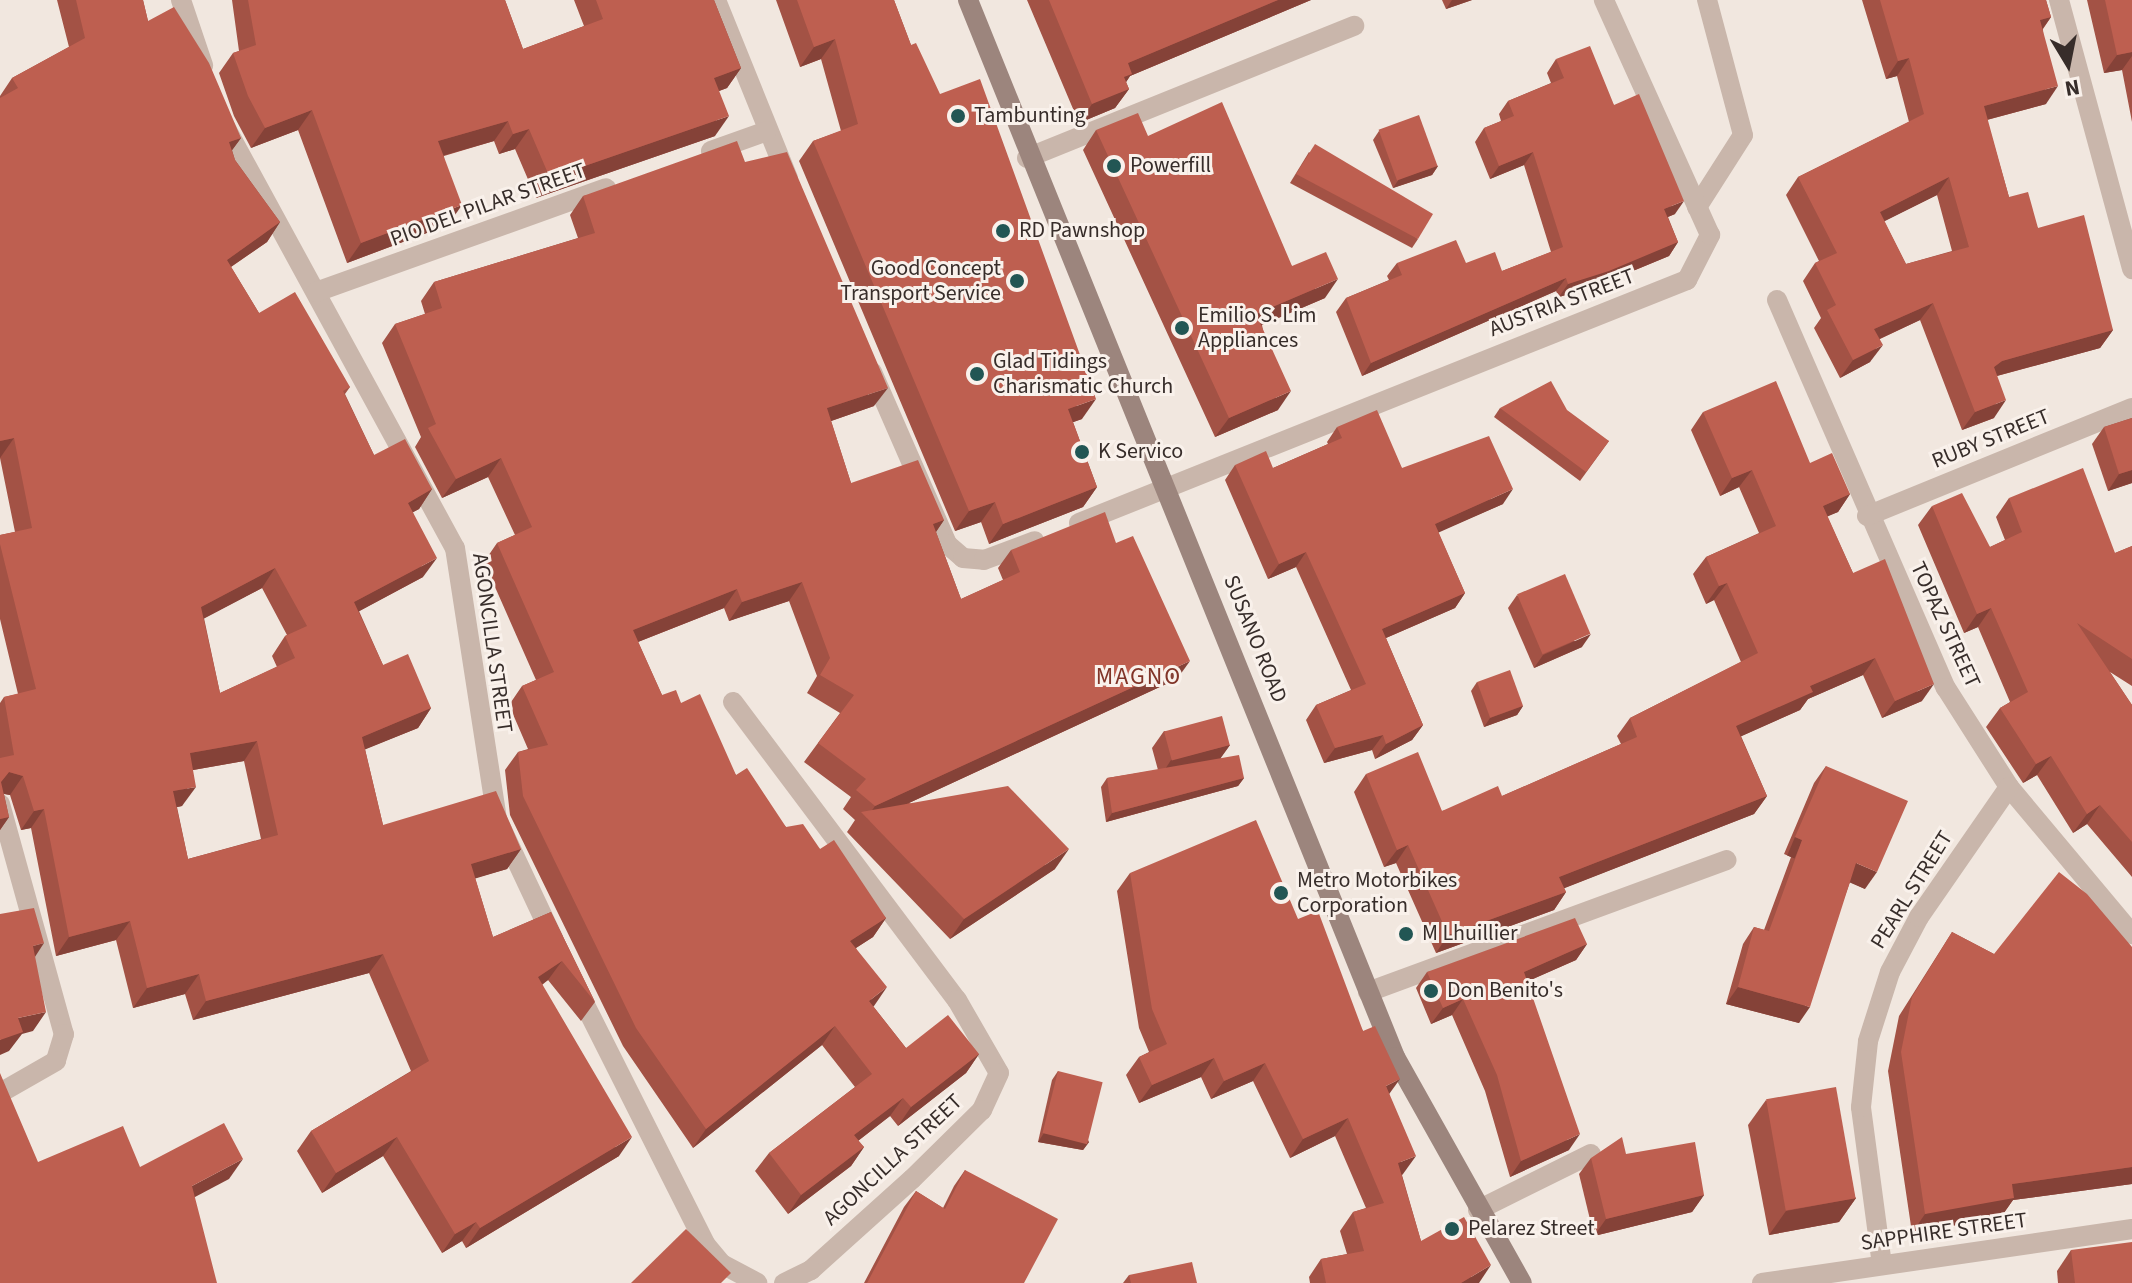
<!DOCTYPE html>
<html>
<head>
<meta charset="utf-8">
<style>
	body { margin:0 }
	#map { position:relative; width:2132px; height:1283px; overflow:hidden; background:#f1e7df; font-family:"Source Sans 3",sans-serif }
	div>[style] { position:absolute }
	.lane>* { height:20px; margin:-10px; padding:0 10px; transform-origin:10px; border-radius:10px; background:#c9b6ab }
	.street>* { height:20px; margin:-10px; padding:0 10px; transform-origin:10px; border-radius:10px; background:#c9b6ab }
	.secondary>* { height:20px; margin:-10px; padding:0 10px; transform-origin:10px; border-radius:10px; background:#9c857d }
	.wall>* { inset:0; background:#a35245 }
	.shaded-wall>* { inset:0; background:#854238; transform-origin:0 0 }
	.building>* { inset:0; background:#be5f50; transform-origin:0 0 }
	.dots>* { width:22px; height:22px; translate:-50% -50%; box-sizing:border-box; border:4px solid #f9f1eb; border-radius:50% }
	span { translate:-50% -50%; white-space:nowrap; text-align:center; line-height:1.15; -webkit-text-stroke:6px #f9f1eb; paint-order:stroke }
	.poi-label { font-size:22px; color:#372d2a }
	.left { translate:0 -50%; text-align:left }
	.right { translate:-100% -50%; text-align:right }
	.street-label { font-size:22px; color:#372d2a }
	.neighbourhood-label { font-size:24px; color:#813428; letter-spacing:2px }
	.north { position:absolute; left:2028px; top:24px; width:80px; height:80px; -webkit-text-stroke:6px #f9f1eb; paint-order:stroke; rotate:170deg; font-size:22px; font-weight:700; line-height:32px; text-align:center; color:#372d2a }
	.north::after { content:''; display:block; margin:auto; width:28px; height:36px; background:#372d2a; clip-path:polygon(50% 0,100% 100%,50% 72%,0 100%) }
</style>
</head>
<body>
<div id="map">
	<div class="lane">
		<i style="left:1027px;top:158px;width:353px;rotate:-22deg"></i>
		<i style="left:1697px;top:207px;width:85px;rotate:-57.4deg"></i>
		<i style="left:1743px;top:135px;width:140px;rotate:-104.9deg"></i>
		<i style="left:1478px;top:1210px;width:126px;rotate:-26.4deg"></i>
	</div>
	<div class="street">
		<i style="left:181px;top:0;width:69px;rotate:71.3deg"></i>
		<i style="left:716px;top:0;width:192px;rotate:68deg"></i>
		<i style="left:2059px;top:0;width:279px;rotate:74.8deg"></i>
		<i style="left:222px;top:121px;width:486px;rotate:61.4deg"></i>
		<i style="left:455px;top:548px;width:274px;rotate:81.2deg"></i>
		<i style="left:497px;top:819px;width:132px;rotate:64.8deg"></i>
		<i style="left:711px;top:151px;width:59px;rotate:-19.7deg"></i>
		<i style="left:316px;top:292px;width:308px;rotate:-19.7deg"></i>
		<i style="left:1777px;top:300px;width:423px;rotate:66.5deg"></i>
		<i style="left:1946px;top:688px;width:117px;rotate:57.5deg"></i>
		<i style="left:2009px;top:787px;width:192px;rotate:50.1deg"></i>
		<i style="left:872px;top:372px;width:188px;rotate:66.4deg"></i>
		<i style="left:947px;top:544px;width:21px;rotate:41deg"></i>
		<i style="left:963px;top:558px;width:21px;rotate:5deg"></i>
		<i style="left:984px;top:560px;width:54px;rotate:-20.4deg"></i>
		<i style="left:1867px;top:516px;width:286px;rotate:-22.2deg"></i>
		<i style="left:1079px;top:523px;width:655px;rotate:-21.79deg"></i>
		<i style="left:1687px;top:280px;width:51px;rotate:-62.9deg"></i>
		<i style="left:1710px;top:235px;width:258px;rotate:-114.3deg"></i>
		<i style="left:733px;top:702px;width:373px;rotate:53.1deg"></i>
		<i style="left:957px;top:1000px;width:84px;rotate:60.1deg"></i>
		<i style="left:999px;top:1073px;width:41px;rotate:114.7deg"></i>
		<i style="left:982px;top:1110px;width:98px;rotate:135.4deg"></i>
		<i style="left:912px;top:1179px;width:136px;rotate:138deg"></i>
		<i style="left:811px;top:1270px;width:30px;rotate:154deg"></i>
		<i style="left:0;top:804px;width:239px;rotate:74.5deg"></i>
		<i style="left:64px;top:1034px;width:28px;rotate:107deg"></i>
		<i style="left:56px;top:1061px;width:64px;rotate:150.3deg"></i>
		<i style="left:577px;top:989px;width:285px;rotate:63.3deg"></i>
		<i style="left:705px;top:1244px;width:26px;rotate:50deg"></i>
		<i style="left:722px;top:1264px;width:40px;rotate:28deg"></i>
		<i style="left:1368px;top:992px;width:382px;rotate:-20.2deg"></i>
		<i style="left:1882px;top:1265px;width:159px;rotate:-97.6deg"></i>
		<i style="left:1861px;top:1107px;width:66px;rotate:-83.9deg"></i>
		<i style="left:1868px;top:1041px;width:72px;rotate:-72.3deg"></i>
		<i style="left:1890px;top:972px;width:62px;rotate:-62.2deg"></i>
		<i style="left:1919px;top:917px;width:158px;rotate:-55.3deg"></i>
		<i style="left:1762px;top:1283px;width:374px;rotate:-8.3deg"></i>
	</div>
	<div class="secondary">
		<i style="left:968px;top:0;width:1140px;rotate:68deg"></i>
		<i style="left:1395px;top:1057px;width:259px;rotate:60.7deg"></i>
	</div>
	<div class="wall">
		<i style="clip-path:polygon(evenodd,57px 0,143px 0,148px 21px,241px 138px,232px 150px,235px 160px,280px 222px,267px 242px,231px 267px,259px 313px,350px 387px,345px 394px,374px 455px,432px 489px,419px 509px,413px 512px,423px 577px,359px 611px,383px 665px,431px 708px,418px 728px,365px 749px,383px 825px,521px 849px,507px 869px,475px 878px,493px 937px,551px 912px,595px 1002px,581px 1021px,548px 980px,542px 985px,619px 1156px,466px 1248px,462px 1241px,442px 1253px,383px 1156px,322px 1193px,297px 1151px,311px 1131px,411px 1071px,369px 973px,193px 1020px,185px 994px,133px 1008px,116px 940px,56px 956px,31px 828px,21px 830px,10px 795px,4px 794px,9px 817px,0 830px,0 703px,4px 697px,18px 694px,0 619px,0 535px,15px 532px,0 458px,0 96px,12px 78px,69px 47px,57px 0,262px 588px,287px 635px,285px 636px,272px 656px,277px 667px,220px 693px,204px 618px,262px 588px,57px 0,244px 761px,261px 839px,188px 859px,177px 807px,182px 806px,193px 770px,244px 761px)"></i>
		<i style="clip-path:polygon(232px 0,505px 0,523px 49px,584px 26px,574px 0,714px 0,741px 68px,727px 88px,719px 91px,715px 136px,536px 198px,515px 149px,499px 154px,494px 141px,444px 156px,448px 225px,347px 263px,298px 130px,251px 148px,234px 116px,219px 73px,233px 53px,239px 51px)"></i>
		<i style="clip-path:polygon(776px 0,894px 0,911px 45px,1082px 419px,1073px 422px,1097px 487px,1083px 507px,989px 544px,981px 522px,955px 531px,799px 161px,813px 141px,841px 131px,821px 59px,800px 67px)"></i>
		<i style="clip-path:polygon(1027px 0,1311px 0,1130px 76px,1126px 82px,1129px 89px,1115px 108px,1079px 123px)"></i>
		<i style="clip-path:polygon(1442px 0,1472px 0,1446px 9px)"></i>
		<i style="clip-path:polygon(evenodd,1862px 0,2046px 0,2051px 17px,2043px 29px,2046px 104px,1987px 120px,2009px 197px,2038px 228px,2113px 330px,2100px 348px,1997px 376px,1994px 418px,1962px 430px,1920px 320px,1880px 339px,1870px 362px,1840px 378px,1814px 328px,1821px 318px,1803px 281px,1815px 263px,1819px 261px,1786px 195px,1798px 177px,1909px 122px,1897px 76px,1886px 79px,1862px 0,1937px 195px,1952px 251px,1906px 264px,1884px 221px,1937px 195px)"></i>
		<i style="clip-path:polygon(2087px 0,2132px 0,2132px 122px,2122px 70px,2104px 73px)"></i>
		<i style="clip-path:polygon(1556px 59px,1614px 105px,1675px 214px,1668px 217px,1678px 242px,1669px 256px,1599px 285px,1559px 297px,1556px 291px,1362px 376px,1336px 312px,1346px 298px,1389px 280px,1387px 276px,1397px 263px,1466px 263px,1502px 271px,1551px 252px,1524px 165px,1490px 179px,1475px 142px,1484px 128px,1501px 121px,1499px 114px,1508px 101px,1551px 83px,1547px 73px)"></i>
		<i style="clip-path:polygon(1096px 130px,1148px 136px,1292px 266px,1325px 298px,1262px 325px,1278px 410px,1215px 437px,1083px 150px)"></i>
		<i style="clip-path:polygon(1379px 131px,1438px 166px,1432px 175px,1393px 188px,1373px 140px)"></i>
		<i style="clip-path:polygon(1309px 152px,1418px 239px,1412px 248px,1290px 183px)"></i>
		<i style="clip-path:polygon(745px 162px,874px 406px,831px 421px,851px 483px,944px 520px,936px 532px,961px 599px,1003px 580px,998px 568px,1011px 550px,1116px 543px,1177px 679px,909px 803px,1055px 869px,950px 939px,847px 832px,855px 820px,843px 809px,851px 797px,804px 762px,840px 713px,807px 693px,817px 676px,789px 601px,729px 621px,724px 608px,638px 642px,662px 695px,681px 703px,736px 775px,786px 827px,820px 849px,886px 918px,873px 937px,856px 948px,873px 1006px,906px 1048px,979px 1054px,966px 1073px,898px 1126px,890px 1116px,858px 1141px,864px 1147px,851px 1166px,788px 1214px,755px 1171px,769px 1153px,855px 1087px,822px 1045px,693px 1148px,623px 1046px,510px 815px,505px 770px,518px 752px,528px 749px,509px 705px,522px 686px,536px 680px,484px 562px,497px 543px,515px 535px,488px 477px,442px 498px,415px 447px,421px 437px,382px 343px,395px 324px,425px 314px,421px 301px,434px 282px,578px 238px,570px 215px,583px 196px)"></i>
		<i style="clip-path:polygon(1500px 408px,1609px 441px,1580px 481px,1494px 417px)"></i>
		<i style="clip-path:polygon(1703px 412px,1810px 463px,1850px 494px,1838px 512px,1827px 516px,1853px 573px,1922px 701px,1882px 718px,1863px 675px,1808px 699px,1800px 710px,1741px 736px,1767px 796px,1754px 814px,1564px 888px,1566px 892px,1554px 910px,1436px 953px,1396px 863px,1384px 867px,1354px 792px,1366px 774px,1442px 811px,1502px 796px,1621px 744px,1617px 736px,1630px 718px,1741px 662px,1714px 600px,1706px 604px,1693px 574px,1706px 557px,1759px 533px,1739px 487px,1720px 496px,1691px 430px)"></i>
		<i style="clip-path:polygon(2132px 418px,2132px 483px,2108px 491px,2092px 444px,2104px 427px)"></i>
		<i style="clip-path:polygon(1337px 427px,1402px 468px,1503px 504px,1438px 532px,1465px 593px,1455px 608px,1386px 638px,1423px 725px,1412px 740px,1375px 759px,1372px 750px,1324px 763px,1306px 720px,1316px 705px,1351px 690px,1296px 567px,1268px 579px,1225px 480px,1235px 465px,1273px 468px,1328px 444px,1327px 442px)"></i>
		<i style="clip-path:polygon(2009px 498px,2115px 553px,2132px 546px,2132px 686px,2110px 672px,2132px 705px,2132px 877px,2087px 824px,2073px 833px,2037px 775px,2023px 783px,1986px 727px,2000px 708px,2010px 702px,1978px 627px,1964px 633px,1918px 525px,1932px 506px,1990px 547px,2005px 540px,1996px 517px)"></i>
		<i style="clip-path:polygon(1517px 595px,1582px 647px,1534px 668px,1508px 608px)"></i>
		<i style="clip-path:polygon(1477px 682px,1523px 706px,1517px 715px,1484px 727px,1471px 691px)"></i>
		<i style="clip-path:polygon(1164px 731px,1230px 745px,1220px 758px,1244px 778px,1238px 786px,1106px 822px,1101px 787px,1107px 778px,1158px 770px,1152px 748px)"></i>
		<i style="clip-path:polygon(1826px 766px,1865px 889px,1850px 882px,1799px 1023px,1726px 1004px,1743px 944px,1754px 927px,1764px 930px,1791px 857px,1784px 854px,1814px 783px)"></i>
		<i style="clip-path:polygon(1130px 873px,1298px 919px,1363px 1031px,1389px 1094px,1403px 1174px,1402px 1175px,1421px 1241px,1479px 1283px,1310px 1283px,1309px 1277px,1321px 1259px,1347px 1254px,1340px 1231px,1353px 1212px,1366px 1208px,1335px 1136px,1290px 1158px,1253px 1081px,1211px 1099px,1201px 1077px,1139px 1103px,1126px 1075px,1139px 1057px,1149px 1052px,1139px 1028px,1117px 891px)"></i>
		<i style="clip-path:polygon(1952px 932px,1994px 954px,2132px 947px,2132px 1184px,2013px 1200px,2001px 1217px,1912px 1233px,1888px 1071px,1899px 1016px)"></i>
		<i style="clip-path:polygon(1587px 944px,1576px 960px,1528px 981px,1569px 1150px,1510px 1177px,1485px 1091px,1452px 1015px,1431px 1024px,1416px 988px,1427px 972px)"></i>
		<i style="clip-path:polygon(1058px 1071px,1089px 1142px,1083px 1150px,1038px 1142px,1052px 1080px)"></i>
		<i style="clip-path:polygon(1766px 1100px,1856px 1198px,1839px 1222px,1769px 1235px,1748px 1125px)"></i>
		<i style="clip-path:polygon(1626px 1154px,1704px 1195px,1692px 1212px,1594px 1236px,1579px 1174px,1591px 1158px)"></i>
		<i style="clip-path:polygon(965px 1170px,1024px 1283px,864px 1283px,904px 1207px,916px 1191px,943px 1208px,954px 1186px)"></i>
		<i style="clip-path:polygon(2071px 1250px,2132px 1283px,2058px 1283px,2057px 1271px)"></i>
		<i style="clip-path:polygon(1129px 1275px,1197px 1283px,1123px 1283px)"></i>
	</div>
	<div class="shaded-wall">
		<i style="clip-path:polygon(1278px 0,1311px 0,1130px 76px,1119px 93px,1129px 89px,1115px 108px,1079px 123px,1092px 104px,1128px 63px)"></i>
		<i style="clip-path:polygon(1452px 0,1472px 0,1446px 9px)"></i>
		<i style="clip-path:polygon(2051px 17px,2038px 35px,2040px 20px)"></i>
		<i style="clip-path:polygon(835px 39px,821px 59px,800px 67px,814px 47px)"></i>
		<i style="clip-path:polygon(2132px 52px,2132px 56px,2122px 70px,2104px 73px,2117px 55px)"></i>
		<i style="clip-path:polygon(1909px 58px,1897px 76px,1886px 79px,1898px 61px)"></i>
		<i style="clip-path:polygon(741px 68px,727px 88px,700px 98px,714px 78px)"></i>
		<i style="clip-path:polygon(2058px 86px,2046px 104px,1971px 124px,1984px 106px)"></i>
		<i style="clip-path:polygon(312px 110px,298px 130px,251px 148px,265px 128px)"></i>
		<i style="clip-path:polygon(729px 116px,715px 136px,536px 198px,550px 178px)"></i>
		<i style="clip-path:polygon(508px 121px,494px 141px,424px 161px,438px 141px)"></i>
		<i style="clip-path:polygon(529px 129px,515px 149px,499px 154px,513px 134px)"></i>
		<i style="clip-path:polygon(241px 138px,227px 157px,229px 142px)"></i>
		<i style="clip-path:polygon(1533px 152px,1524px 165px,1490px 179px,1499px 166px)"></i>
		<i style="clip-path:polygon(1438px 166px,1432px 175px,1393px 188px,1399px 179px)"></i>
		<i style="clip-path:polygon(1949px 177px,1937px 195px,1867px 230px,1880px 212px)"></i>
		<i style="clip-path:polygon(1684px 201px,1675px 214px,1655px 222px,1664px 209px)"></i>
		<i style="clip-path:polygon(462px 205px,448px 225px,347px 263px,361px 243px)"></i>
		<i style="clip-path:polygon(280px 222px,267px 242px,213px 279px,227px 260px)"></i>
		<i style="clip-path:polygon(1678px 242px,1669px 256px,1599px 285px,1559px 297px,1568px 284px)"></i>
		<i style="clip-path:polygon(1566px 278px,1556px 291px,1362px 376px,1371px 363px)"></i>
		<i style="clip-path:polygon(1338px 279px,1325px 298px,1243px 333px,1256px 314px)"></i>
		<i style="clip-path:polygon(1933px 303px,1920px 320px,1862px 347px,1874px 329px)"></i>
		<i style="clip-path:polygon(2113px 330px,2100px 348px,1989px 378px,1994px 367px,2002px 361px)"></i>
		<i style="clip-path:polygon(1883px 345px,1870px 362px,1840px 378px,1853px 360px)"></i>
		<i style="clip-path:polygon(888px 388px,874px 406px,814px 427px,827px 408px)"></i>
		<i style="clip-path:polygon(1291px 391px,1278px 410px,1215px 437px,1229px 418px)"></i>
		<i style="clip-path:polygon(1096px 399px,1082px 419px,1054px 429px,1068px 409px)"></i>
		<i style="clip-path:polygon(2006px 400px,1994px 418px,1962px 430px,1975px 412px)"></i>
		<i style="clip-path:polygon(14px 438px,0 458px,0 441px)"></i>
		<i style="clip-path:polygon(501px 458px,488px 477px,442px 498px,456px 479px)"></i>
		<i style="clip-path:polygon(1752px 470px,1739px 487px,1720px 496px,1732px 478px)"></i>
		<i style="clip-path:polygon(2132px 470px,2132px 483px,2108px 491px,2119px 474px)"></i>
		<i style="clip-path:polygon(1097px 487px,1083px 507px,989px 544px,1003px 524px)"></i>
		<i style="clip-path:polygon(432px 489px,419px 509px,395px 522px,408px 503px)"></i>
		<i style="clip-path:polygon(1513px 489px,1503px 504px,1424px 539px,1435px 524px)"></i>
		<i style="clip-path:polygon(1850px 494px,1838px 512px,1810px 524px,1823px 506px)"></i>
		<i style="clip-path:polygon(995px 502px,981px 522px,955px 531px,969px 511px)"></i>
		<i style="clip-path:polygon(944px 520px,931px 539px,933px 524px)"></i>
		<i style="clip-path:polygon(1306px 552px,1296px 567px,1268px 579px,1279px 564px)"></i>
		<i style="clip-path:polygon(437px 558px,423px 577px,341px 621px,354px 602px)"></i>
		<i style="clip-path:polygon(275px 568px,262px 588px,188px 627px,201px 607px)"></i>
		<i style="clip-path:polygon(802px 582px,789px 601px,729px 621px,742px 602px)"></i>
		<i style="clip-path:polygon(1727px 583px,1714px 600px,1706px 604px,1719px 586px)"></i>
		<i style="clip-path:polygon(737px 589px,724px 608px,620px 649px,633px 630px)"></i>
		<i style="clip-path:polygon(1465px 593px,1455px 608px,1372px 644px,1382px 629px)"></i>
		<i style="clip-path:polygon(1991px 608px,1978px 627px,1964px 633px,1977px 614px)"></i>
		<i style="clip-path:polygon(1591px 634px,1582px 647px,1534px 668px,1543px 655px)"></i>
		<i style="clip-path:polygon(1875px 658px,1863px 675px,1808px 699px,1800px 710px,1724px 744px,1736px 726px,1810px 686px)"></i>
		<i style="clip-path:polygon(1190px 661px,1177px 679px,870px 821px,867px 818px,875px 806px)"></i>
		<i style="clip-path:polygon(1934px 684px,1922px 701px,1882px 718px,1895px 701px)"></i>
		<i style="clip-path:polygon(1523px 706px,1517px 715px,1484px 727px,1490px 718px)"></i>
		<i style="clip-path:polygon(431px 708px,418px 728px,349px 756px,362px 737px)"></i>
		<i style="clip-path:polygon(1423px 725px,1412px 740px,1375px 759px,1386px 744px)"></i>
		<i style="clip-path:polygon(1383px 735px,1372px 750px,1324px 763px,1335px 748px)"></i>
		<i style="clip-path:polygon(257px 741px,244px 761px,176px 773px,190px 753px)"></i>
		<i style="clip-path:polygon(1230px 745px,1218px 762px,1160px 777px,1171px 760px)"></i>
		<i style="clip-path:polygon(2051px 756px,2037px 775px,2023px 783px,2036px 764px)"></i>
		<i style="clip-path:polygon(9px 772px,23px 776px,10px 795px,0 793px,0 783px)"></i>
		<i style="clip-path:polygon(1244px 778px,1238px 786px,1106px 822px,1112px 813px)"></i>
		<i style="clip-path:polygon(196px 787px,182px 806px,159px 811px,173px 791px)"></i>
		<i style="clip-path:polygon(1767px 796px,1754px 814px,1547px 895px,1559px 877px)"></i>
		<i style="clip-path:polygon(2100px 805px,2087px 824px,2073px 833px,2087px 814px)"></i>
		<i style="clip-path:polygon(44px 809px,31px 828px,21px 830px,34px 811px)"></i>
		<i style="clip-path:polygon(9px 817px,0 830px,0 819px)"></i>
		<i style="left:1795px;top:837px;width:8px;height:20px;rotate:23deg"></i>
		<i style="clip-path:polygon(1408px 845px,1396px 863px,1384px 867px,1397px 850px)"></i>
		<i style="clip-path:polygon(521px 849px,507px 869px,457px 884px,471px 864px)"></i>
		<i style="clip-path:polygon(1069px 849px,1055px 869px,950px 939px,964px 919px)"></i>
		<i style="clip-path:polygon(1856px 863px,1877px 872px,1865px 889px,1844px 880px)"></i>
		<i style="clip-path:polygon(1566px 892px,1554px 910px,1436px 953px,1448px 935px)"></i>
		<i style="clip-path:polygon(886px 918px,873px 937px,837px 960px,850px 941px)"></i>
		<i style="clip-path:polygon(130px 921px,116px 940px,56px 956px,69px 937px)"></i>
		<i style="clip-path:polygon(44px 943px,31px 963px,33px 946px)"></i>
		<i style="clip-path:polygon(1587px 944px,1576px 960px,1513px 988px,1524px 972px)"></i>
		<i style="clip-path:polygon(383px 954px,369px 973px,193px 1020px,206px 1001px)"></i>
		<i style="clip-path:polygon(562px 961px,548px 980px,524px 997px,538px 977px)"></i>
		<i style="clip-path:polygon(199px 974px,185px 994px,133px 1008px,147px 988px)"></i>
		<i style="clip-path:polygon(887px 987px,874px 1006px,856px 1020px,869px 1001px)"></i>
		<i style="clip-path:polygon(1738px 987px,1810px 1007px,1799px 1023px,1726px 1004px)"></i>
		<i style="clip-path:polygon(1463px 999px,1452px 1015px,1431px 1024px,1443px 1008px)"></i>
		<i style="clip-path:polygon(46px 1012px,33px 1031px,22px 1034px,9px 1051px,0 1055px,0 1040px,18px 1018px)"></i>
		<i style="clip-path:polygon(835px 1026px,822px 1045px,693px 1148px,706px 1129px)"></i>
		<i style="clip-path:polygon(979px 1054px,966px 1073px,898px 1126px,911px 1107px)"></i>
		<i style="clip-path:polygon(1214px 1058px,1201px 1077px,1139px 1103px,1152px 1085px)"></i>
		<i style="clip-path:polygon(1265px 1063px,1253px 1081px,1211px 1099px,1224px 1081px)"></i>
		<i style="clip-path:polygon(1400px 1079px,1387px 1097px,1386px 1086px)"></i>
		<i style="clip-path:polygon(903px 1098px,890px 1116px,841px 1154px,854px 1135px)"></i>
		<i style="clip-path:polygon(1348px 1118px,1335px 1136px,1290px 1158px,1303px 1139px)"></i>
		<i style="clip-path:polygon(1044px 1133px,1089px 1142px,1083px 1150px,1038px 1142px)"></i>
		<i style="clip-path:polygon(1580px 1134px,1569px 1150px,1510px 1177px,1521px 1161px)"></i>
		<i style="clip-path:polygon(397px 1137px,383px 1156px,322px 1193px,336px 1173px)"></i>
		<i style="clip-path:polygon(632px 1137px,619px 1156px,466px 1248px,480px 1228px)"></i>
		<i style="clip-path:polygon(864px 1147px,851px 1166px,788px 1214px,801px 1195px)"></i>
		<i style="clip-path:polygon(1416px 1156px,1403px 1174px,1385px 1182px,1398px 1163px)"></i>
		<i style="clip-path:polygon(243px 1159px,229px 1179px,178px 1206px,192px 1186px)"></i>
		<i style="clip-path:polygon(2132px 1167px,2132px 1184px,2013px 1200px,2001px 1217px,1912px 1233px,1925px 1214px,2012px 1184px)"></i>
		<i style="clip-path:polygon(1704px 1195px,1692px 1212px,1594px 1236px,1606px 1219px)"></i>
		<i style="clip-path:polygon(1856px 1198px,1839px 1222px,1769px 1235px,1786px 1211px)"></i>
		<i style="clip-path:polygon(476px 1222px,462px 1241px,442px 1253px,455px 1234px)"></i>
		<i style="clip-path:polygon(1491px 1265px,1479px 1283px,1461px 1283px)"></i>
	</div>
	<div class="building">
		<i style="clip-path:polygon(evenodd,76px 0,143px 0,148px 21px,174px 7px,209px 63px,241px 138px,229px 142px,235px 160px,280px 222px,227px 260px,259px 313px,295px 292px,350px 387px,343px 391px,374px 455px,405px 439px,432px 489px,408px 503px,437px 558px,354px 602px,383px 665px,408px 654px,431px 708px,362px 737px,383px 825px,496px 791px,521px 849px,471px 864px,493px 937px,551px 912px,595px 1002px,562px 961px,538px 977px,632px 1137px,480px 1228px,476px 1222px,455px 1234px,397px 1137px,336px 1173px,311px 1131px,429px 1061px,383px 954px,206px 1001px,199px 974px,147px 988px,130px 921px,69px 937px,44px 809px,34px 811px,23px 776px,9px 772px,1px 782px,9px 817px,0 819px,0 758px,14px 755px,4px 697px,36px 689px,0 544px,0 535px,32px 528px,14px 438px,0 441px,0 98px,18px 88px,12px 78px,85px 38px,76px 0,275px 568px,307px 626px,285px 636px,295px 658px,220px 693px,201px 607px,275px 568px,76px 0,257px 741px,278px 835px,188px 859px,173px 791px,196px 787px,190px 753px,257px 741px)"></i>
		<i style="clip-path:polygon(248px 0,505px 0,523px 49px,603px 19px,596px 0,714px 0,741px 68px,714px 78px,729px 116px,550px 178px,529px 129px,513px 134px,508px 121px,438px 141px,462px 205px,361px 243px,312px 110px,265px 128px,248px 96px,233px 53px,256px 45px)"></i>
		<i style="clip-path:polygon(797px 0,894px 0,911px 45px,916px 43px,940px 94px,980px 79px,1096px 399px,1068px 409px,1097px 487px,1003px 524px,995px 502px,969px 511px,813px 141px,858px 124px,835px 39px,814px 47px)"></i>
		<i style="clip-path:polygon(1049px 0,1278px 0,1128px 63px,1132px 74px,1124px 77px,1129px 89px,1092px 104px)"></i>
		<i style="clip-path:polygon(evenodd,1880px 0,2046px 0,2051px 17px,2040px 20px,2058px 86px,1984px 106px,2009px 197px,2028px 192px,2038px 228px,2084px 215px,2113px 330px,2002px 361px,1994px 367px,2006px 400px,1975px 412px,1933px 303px,1874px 329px,1883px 345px,1853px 360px,1827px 310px,1836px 305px,1815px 263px,1837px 253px,1798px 177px,1924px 114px,1909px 58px,1898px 61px,1880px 0,1949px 177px,1969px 247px,1906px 264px,1880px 212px,1949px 177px)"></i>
		<i style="clip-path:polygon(2105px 0,2132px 0,2132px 52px,2117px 55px)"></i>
		<i style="clip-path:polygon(1590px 46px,1614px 105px,1639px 94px,1684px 201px,1664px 209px,1678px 242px,1609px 271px,1568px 284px,1566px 278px,1371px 363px,1346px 298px,1402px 275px,1397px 263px,1456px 240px,1466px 263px,1495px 252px,1502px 271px,1563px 247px,1533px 152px,1499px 166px,1484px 128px,1514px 116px,1508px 101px,1564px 78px,1556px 59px)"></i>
		<i style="clip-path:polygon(1222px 102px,1292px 266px,1326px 252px,1338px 279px,1256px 314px,1291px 391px,1229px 418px,1096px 130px,1138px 113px,1148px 136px)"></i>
		<i style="left:1419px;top:115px;width:54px;height:43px;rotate:70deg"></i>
		<i style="clip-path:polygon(737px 141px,745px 162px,787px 152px,888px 388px,827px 408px,851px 483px,918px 460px,944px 520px,933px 524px,961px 599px,1020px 572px,1011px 550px,1105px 512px,1116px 543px,1133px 536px,1190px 661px,875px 806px,856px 790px,866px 779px,818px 743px,854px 695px,820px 675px,830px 658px,802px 582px,742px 602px,737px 589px,633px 630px,662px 695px,676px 690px,681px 703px,700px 694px,736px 775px,747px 768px,786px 827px,803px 824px,820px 849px,834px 840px,886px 918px,850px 941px,887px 987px,869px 1001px,906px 1048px,948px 1015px,979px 1054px,911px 1107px,903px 1098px,854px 1135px,864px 1147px,801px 1195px,769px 1153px,872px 1074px,835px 1026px,706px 1129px,636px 1028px,523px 796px,518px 752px,548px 745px,522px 686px,554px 672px,497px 543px,532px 527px,501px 458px,456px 479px,428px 428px,436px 424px,395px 324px,442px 308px,434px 282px,595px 233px,583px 196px)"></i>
		<i style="clip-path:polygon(1315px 144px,1433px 214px,1418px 239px,1296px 174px)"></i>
		<i style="clip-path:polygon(1551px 381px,1567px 410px,1609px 441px,1586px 472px,1500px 408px)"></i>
		<i style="clip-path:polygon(1776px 381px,1810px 463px,1832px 453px,1850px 494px,1823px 506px,1853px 573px,1885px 559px,1934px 684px,1895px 701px,1875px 658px,1810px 686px,1813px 692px,1736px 726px,1767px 796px,1559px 877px,1566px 892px,1448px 935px,1408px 845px,1397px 850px,1366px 774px,1418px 752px,1442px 811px,1498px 786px,1502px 796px,1637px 737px,1630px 718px,1758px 653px,1727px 583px,1719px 586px,1706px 557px,1776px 526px,1752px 470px,1732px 478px,1703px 412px)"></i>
		<i style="clip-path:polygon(1377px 410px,1402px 468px,1489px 436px,1513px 489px,1435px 524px,1465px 593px,1382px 629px,1423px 725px,1386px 744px,1383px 735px,1335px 748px,1316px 705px,1366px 684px,1306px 552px,1279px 564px,1235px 465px,1266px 451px,1273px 468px,1342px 438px,1337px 427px)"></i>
		<i style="clip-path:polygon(2132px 418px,2132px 470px,2119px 474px,2104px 427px)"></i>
		<i style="clip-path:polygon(2083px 468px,2115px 553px,2132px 546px,2132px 659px,2077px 623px,2132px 705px,2132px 842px,2100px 805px,2087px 814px,2051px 756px,2036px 764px,2000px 708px,2028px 692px,1991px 608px,1977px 614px,1932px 506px,1962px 493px,1990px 547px,2022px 532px,2009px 498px)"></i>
		<i style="left:1565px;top:574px;width:65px;height:52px;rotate:67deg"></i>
		<i style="left:1510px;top:670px;width:38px;height:35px;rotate:70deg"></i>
		<i style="left:1222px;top:716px;width:30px;height:60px;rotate:75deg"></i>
		<i style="clip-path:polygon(1239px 755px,1244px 778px,1112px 813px,1107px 778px)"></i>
		<i style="clip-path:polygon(1826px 766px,1908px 801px,1877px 872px,1856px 863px,1810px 1007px,1738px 987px,1754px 927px,1769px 931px,1802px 840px,1795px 837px)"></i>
		<i style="clip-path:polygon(1008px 786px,1069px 849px,964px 919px,861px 812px)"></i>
		<i style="clip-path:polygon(1256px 820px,1298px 919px,1318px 911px,1363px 1031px,1375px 1026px,1400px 1079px,1386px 1086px,1416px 1156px,1398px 1163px,1421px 1241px,1464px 1217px,1491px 1265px,1461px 1283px,1326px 1283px,1321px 1259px,1364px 1251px,1353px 1212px,1384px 1203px,1348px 1118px,1303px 1139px,1265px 1063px,1224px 1081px,1214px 1058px,1152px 1085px,1139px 1057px,1167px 1044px,1152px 1009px,1130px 873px)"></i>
		<i style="clip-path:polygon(2059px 872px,2087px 894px,2132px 947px,2132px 1167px,2012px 1184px,2014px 1198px,1925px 1214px,1901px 1052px,1912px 997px,1952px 932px,1994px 954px)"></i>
		<i style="clip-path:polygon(34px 908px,44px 943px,33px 946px,46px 1012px,18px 1018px,23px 1032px,0 1040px,0 914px)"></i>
		<i style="clip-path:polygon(1575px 918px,1587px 944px,1524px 972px,1580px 1134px,1521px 1161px,1497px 1075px,1463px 999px,1443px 1008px,1427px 972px)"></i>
		<i style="left:1058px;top:1071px;width:46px;height:64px;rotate:14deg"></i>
		<i style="clip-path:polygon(0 1073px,38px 1162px,123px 1126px,140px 1167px,224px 1123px,243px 1159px,192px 1186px,217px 1283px,0 1283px)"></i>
		<i style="left:1836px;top:1087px;width:113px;height:71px;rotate:80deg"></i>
		<i style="clip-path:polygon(1622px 1137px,1626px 1154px,1695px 1142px,1704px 1195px,1606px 1219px,1591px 1158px)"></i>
		<i style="clip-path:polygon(965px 1170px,1058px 1219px,1024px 1283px,867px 1283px,916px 1191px,945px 1209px)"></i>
		<i style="clip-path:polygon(686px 1229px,731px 1273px,721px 1283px,631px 1283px)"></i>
		<i style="clip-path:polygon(2132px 1242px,2132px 1283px,2075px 1283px,2071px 1250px)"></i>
		<i style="clip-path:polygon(1192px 1262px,1197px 1283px,1131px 1283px,1129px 1275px)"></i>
	</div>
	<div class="dots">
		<i style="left:958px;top:116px;background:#225654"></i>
		<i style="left:1114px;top:166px;background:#225654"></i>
		<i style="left:1003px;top:231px;background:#225654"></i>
		<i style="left:1017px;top:281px;background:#225654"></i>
		<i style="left:1182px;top:328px;background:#225654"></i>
		<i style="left:977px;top:374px;background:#225654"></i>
		<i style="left:1082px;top:452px;background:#225654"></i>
		<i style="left:1281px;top:893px;background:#225654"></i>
		<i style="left:1406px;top:934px;background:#225654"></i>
		<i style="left:1431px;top:991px;background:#225654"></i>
		<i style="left:1452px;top:1229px;background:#225654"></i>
	</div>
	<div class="poi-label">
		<span class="left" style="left:974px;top:116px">Tambunting</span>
		<span class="left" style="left:1130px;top:166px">Powerfill</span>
		<span class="left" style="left:1019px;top:231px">RD Pawnshop</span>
		<span class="right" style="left:1001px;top:281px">Good Concept<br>Transport Service</span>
		<span class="left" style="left:1198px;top:328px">Emilio S. Lim<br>Appliances</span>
		<span class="left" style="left:993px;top:374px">Glad Tidings<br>Charismatic Church</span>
		<span class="left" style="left:1098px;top:452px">K Servico</span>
		<span class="left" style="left:1297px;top:893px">Metro Motorbikes<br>Corporation</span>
		<span class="left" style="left:1422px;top:934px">M Lhuillier</span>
		<span class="left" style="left:1447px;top:991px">Don Benito's</span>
		<span class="left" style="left:1468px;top:1229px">Pelarez Street</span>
	</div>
	<div class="street-label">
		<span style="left:488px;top:205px;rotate:-20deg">PIO DEL PILAR STREET</span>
		<span style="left:1562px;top:303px;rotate:-21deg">AUSTRIA STREET</span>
		<span style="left:1991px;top:439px;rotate:-22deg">RUBY STREET</span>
		<span style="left:1945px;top:625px;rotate:65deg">TOPAZ STREET</span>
		<span style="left:1255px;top:639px;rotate:68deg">SUSANO ROAD</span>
		<span style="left:492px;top:643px;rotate:82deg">AGONCILLA STREET</span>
		<span style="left:1912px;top:890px;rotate:-58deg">PEARL STREET</span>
		<span style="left:893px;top:1160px;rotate:-43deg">AGONCILLA STREET</span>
		<span style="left:1944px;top:1232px;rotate:-8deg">SAPPHIRE STREET</span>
	</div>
	<div class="neighbourhood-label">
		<span style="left:1139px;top:677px">MAGNO</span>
	</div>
	<div class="north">N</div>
</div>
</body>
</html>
